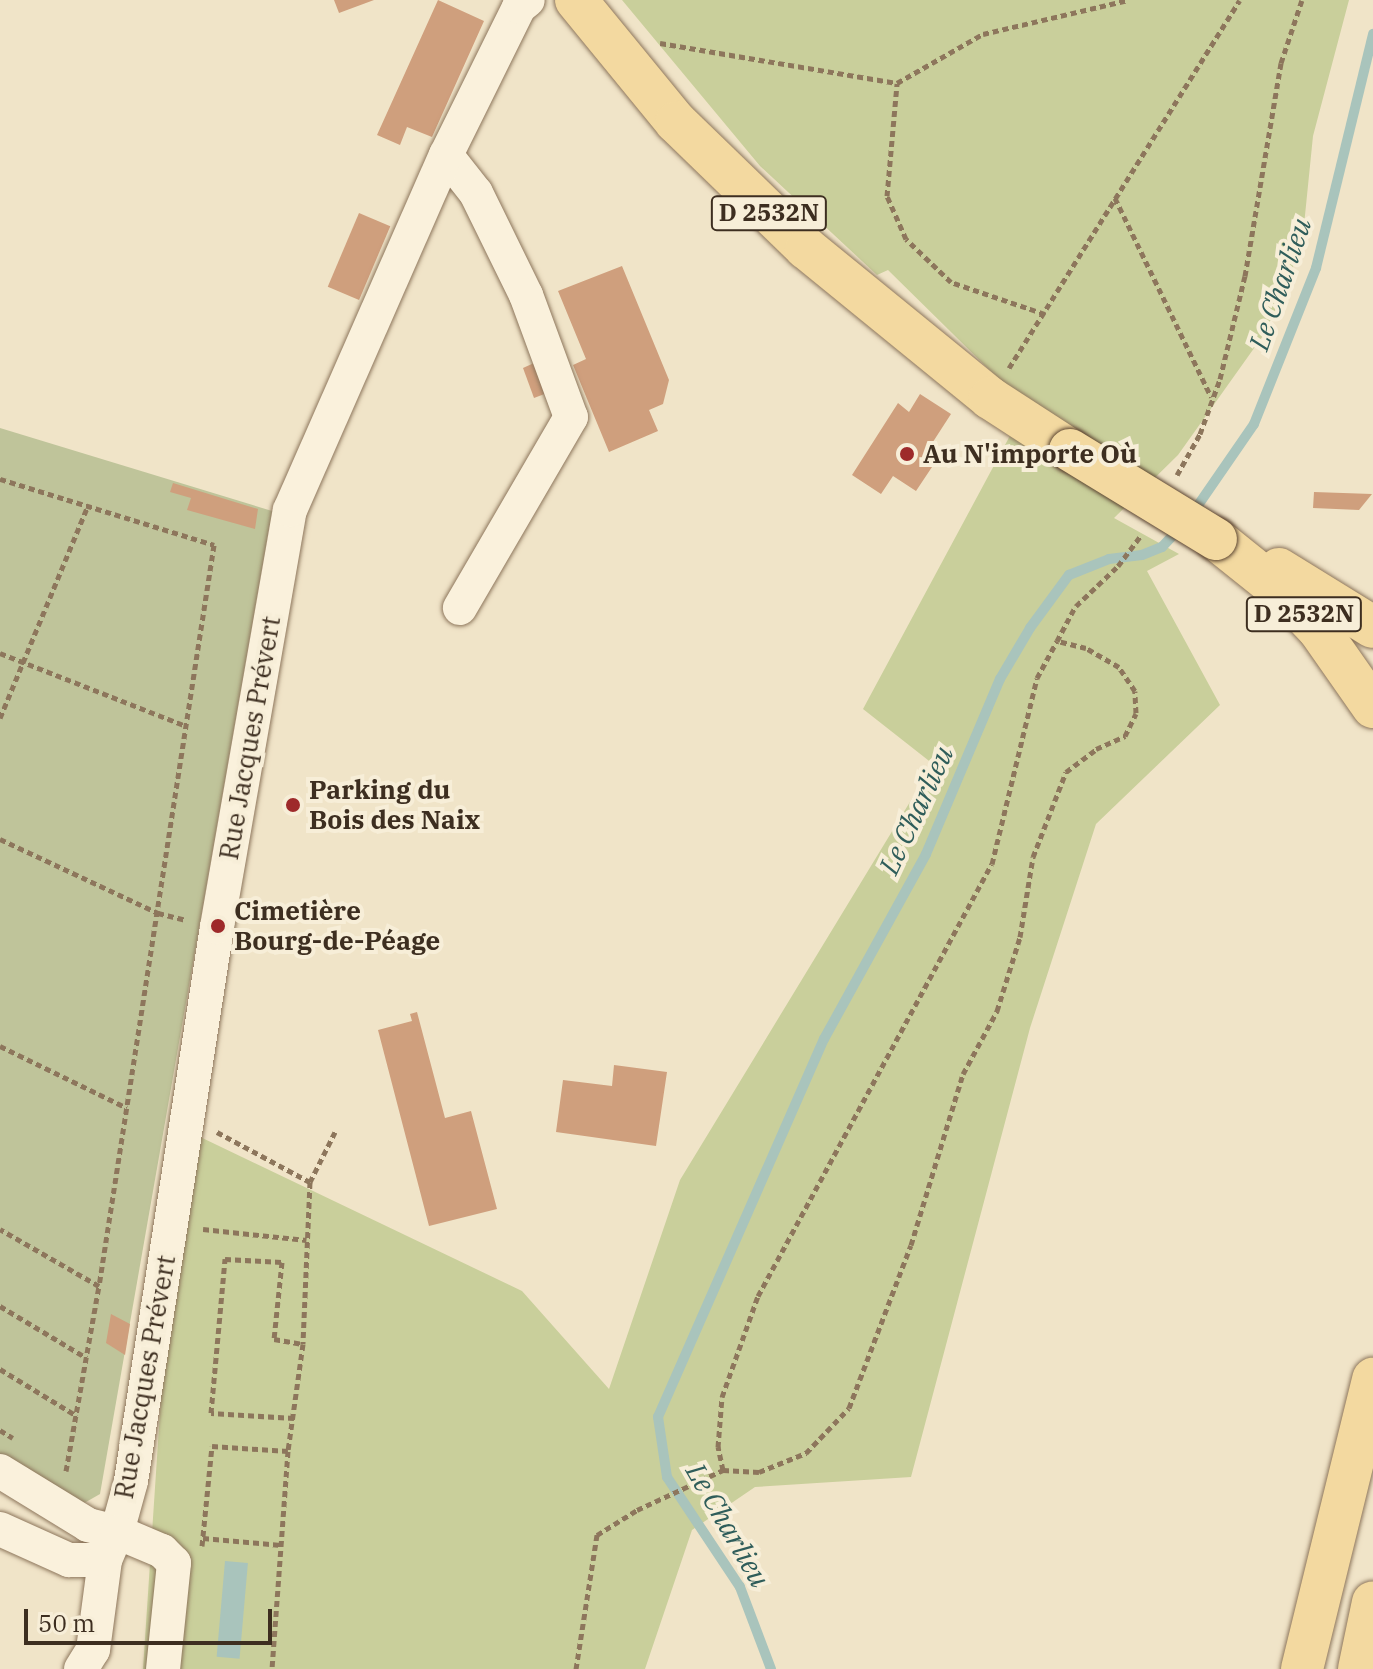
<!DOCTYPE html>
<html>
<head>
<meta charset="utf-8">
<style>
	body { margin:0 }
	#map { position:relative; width:1373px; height:1669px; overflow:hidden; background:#f0e4c8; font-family:"IBM Plex Serif",serif }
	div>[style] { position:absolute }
	.green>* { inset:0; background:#c9cf9b }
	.cemetery>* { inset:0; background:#bfc49a }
	.water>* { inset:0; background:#a9c4bc; transform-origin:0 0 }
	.stream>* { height:10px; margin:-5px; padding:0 5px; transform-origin:5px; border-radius:5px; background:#a9c4bc }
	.building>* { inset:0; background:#cf9f7d; transform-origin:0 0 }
	.path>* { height:5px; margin-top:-2.5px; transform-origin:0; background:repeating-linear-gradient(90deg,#8d765c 0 6px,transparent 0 10px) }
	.roads { filter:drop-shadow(0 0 2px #8d765c) drop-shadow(0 0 2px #8d765c) }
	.minor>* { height:34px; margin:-17px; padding:0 17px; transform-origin:17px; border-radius:17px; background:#faf1dc }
	.major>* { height:42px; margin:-21px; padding:0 21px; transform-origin:21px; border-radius:21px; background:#f3d9a0 }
	.bridges { filter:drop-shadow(0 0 2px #5b4430) drop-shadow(0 0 2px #5b4430) }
	.major-bridge>* { height:42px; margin:-21px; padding:0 21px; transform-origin:21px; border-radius:21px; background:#f3d9a0 }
	.dots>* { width:22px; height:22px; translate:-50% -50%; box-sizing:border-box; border:4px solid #f7eed8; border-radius:50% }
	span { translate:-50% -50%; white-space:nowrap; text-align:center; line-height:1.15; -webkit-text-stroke:8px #f7eed8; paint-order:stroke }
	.shield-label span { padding:2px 6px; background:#f7eed8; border:2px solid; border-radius:6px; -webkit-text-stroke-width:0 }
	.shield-label { font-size:24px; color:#3d2e20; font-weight:700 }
	.poi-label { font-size:26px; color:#3d2e20; font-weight:700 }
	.left { translate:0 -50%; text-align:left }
	.street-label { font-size:26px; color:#3d2e20 }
	.water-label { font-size:28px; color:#2f5d5a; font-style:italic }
	.scale { position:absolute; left:24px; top:1609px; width:248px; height:36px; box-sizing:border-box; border:4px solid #3d2e20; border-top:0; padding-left:10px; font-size:24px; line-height:28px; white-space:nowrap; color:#3d2e20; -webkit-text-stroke:6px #f7eed8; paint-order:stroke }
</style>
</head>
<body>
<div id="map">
	<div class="green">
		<i style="clip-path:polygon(622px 0,1349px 0,1313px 136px,1302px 245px,1267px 330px,1178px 455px,1114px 518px,1179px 554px,1147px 571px,1220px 705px,1096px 824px,1030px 1028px,911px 1477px,755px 1487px,692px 1530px,645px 1669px,143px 1669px,162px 1382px,194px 1134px,522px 1291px,609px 1389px,680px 1180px,933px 764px,863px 709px,1026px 406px,888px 270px,877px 275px,760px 166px)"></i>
	</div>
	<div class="cemetery">
		<i style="clip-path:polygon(0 428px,272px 511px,100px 1494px,79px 1506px,0 1457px)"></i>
	</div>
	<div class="water">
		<i style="left:225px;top:1561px;width:23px;height:96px;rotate:5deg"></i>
	</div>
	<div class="stream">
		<i style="left:1192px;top:514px;width:109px;rotate:-55.4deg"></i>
		<i style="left:1254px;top:424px;width:168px;rotate:-68.3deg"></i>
		<i style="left:1316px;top:268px;width:241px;rotate:-76.3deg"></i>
		<i style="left:771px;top:1669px;width:88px;rotate:-110.7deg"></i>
		<i style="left:740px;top:1587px;width:132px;rotate:-123.6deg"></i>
		<i style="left:667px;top:1477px;width:61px;rotate:-98.5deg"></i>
		<i style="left:658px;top:1417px;width:413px;rotate:-66.3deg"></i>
		<i style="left:824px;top:1039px;width:211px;rotate:-61.1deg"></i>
		<i style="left:926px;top:854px;width:190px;rotate:-67.1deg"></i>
		<i style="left:1000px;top:679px;width:59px;rotate:-59.5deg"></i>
		<i style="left:1030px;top:628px;width:66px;rotate:-53.7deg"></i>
		<i style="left:1069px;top:575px;width:43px;rotate:-21.8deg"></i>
		<i style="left:1109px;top:559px;width:33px;rotate:-7deg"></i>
		<i style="left:1142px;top:555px;width:22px;rotate:-22deg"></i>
		<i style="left:1162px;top:547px;width:25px;rotate:-47deg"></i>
	</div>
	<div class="building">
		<i style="clip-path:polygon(334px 0,374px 0,339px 13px)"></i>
		<i style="clip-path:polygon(438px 0,484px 21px,432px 137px,407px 127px,400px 145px,377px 135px)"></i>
		<i style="left:359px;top:213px;width:34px;height:80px;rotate:23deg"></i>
		<i style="clip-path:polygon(622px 266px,669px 380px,663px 404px,649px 410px,658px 431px,609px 452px,573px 365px,586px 359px,558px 291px)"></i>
		<i style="clip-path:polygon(534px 363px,547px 393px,534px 398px,523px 368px)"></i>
		<i style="clip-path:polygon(920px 394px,951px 414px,929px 448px,940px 455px,916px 491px,893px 476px,881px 494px,852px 475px,898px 403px,909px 412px)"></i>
		<i style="clip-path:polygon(173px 483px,258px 509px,255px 529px,187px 510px,191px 498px,170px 492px)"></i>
		<i style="clip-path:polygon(1314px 492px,1372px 494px,1359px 510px,1313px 508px)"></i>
		<i style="clip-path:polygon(417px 1012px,445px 1118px,471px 1111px,497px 1209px,429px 1226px,378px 1030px,412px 1021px,410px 1014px)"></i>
		<i style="clip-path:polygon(614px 1065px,667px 1072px,656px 1146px,556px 1132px,563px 1080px,612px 1086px)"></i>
		<i style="clip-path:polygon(111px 1314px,130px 1324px,125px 1355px,106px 1343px)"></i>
	</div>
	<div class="path">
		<i style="left:660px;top:43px;width:240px;rotate:9.6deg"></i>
		<i style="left:1115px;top:198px;width:221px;rotate:64.2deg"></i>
		<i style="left:1045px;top:314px;width:99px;rotate:-161.2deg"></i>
		<i style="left:951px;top:282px;width:62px;rotate:-136.3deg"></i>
		<i style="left:906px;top:239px;width:47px;rotate:-113.8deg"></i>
		<i style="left:887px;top:196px;width:113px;rotate:-84.9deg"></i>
		<i style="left:897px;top:83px;width:99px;rotate:-29.7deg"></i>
		<i style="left:983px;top:34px;width:149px;rotate:-13.2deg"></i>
		<i style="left:1009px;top:368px;width:434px;rotate:-57.9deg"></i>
		<i style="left:1177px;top:475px;width:47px;rotate:-60.7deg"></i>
		<i style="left:1200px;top:434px;width:59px;rotate:-70deg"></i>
		<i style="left:1220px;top:379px;width:106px;rotate:-76.4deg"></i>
		<i style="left:1245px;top:276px;width:216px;rotate:-80.4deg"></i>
		<i style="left:1281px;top:63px;width:66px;rotate:-71.6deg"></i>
		<i style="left:0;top:479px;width:224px;rotate:17.1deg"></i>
		<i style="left:214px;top:545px;width:750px;rotate:98.82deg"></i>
		<i style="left:99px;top:1286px;width:114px;rotate:-150.1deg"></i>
		<i style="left:0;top:653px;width:200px;rotate:21.4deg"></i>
		<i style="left:0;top:718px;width:230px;rotate:-67.5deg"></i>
		<i style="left:0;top:839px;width:174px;rotate:25.1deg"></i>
		<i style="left:158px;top:913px;width:29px;rotate:14deg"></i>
		<i style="left:0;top:1046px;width:141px;rotate:26deg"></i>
		<i style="left:217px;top:1132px;width:106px;rotate:28.3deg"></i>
		<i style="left:310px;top:1182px;width:162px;rotate:92.5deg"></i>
		<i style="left:303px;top:1344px;width:108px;rotate:98deg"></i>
		<i style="left:310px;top:1182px;width:56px;rotate:-63.4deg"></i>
		<i style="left:203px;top:1229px;width:104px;rotate:6.1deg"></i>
		<i style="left:0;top:1306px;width:101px;rotate:30.9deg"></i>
		<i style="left:0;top:1369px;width:90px;rotate:31.4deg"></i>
		<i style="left:294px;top:1418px;width:83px;rotate:-176.6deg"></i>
		<i style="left:211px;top:1413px;width:155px;rotate:-84.8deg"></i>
		<i style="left:225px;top:1259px;width:57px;rotate:3deg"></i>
		<i style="left:282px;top:1262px;width:77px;rotate:95.9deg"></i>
		<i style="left:274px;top:1339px;width:29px;rotate:10deg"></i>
		<i style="left:0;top:1430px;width:15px;rotate:32deg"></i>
		<i style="left:723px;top:1470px;width:24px;rotate:-102deg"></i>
		<i style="left:718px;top:1447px;width:50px;rotate:-85.4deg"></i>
		<i style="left:722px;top:1397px;width:107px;rotate:-70.4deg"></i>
		<i style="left:758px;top:1296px;width:491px;rotate:-61.6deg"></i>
		<i style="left:992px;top:864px;width:191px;rotate:-76.4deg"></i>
		<i style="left:1037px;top:678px;width:42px;rotate:-61.6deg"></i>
		<i style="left:66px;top:1471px;width:188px;rotate:-79.9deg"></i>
		<i style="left:203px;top:1538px;width:78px;rotate:5.1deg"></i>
		<i style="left:202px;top:1546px;width:100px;rotate:-84.3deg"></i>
		<i style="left:212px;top:1446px;width:76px;rotate:3.8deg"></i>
		<i style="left:288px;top:1451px;width:219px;rotate:94.2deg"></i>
		<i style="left:576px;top:1669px;width:136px;rotate:-81.1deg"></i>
		<i style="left:597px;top:1535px;width:47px;rotate:-32deg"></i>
		<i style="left:637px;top:1510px;width:95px;rotate:-24.9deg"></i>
		<i style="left:723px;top:1470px;width:36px;rotate:3deg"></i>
		<i style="left:759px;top:1472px;width:51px;rotate:-22deg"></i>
		<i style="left:806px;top:1453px;width:62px;rotate:-46.3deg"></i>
		<i style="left:849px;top:1408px;width:174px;rotate:-69.2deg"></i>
		<i style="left:911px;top:1245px;width:179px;rotate:-73.1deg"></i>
		<i style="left:963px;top:1074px;width:72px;rotate:-61.6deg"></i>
		<i style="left:997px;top:1011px;width:77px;rotate:-72.7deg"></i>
		<i style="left:1020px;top:937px;width:81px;rotate:-80.8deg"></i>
		<i style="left:1033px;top:857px;width:91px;rotate:-68.8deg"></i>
		<i style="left:1066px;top:772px;width:38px;rotate:-37deg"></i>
		<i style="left:1096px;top:749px;width:32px;rotate:-24deg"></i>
		<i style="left:1125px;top:736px;width:25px;rotate:-64deg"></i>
		<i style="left:1136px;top:713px;width:22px;rotate:-93deg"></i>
		<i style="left:1135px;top:691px;width:29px;rotate:-124deg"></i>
		<i style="left:1119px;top:667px;width:38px;rotate:-150deg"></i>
		<i style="left:1086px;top:648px;width:30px;rotate:-166deg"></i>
		<i style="left:1057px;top:641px;width:40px;rotate:-62deg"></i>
		<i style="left:1076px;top:606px;width:58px;rotate:-43.6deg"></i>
		<i style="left:1118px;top:566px;width:39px;rotate:-53deg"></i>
	</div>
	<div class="roads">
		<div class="minor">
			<i style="left:446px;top:155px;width:48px;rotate:51.7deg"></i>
			<i style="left:476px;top:193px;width:114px;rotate:63.9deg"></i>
			<i style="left:526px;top:295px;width:130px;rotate:69.8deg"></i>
			<i style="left:571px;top:417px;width:221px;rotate:120.2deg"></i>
			<i style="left:0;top:1471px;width:103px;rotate:31.5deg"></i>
			<i style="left:88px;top:1525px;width:30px;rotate:14deg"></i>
			<i style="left:117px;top:1532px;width:53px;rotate:-74.6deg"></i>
			<i style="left:131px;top:1481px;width:561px;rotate:-81.18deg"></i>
			<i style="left:217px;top:927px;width:423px;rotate:-80.1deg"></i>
			<i style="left:290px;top:510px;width:388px;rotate:-66.3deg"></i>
			<i style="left:446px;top:155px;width:165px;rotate:-63.7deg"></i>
			<i style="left:519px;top:7px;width:11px;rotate:-38deg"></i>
			<i style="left:0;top:1529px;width:76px;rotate:24.2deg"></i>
			<i style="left:69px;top:1560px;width:36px"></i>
			<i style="left:81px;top:1669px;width:22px;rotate:-58deg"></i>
			<i style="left:93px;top:1650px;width:91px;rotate:-82.4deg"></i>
			<i style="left:105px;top:1560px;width:30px;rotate:-67deg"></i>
			<i style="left:117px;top:1532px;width:49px;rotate:22.9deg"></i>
			<i style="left:162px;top:1551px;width:17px;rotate:45deg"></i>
			<i style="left:174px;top:1563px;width:107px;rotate:95.9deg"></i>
		</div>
		<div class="major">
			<i style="left:576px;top:0;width:158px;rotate:50.7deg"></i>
			<i style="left:676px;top:122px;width:181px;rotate:44.1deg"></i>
			<i style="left:806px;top:248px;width:237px;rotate:39.2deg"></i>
			<i style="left:990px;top:398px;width:95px;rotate:33deg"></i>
			<i style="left:1216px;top:539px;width:90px;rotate:38.7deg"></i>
			<i style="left:1286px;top:595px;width:48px;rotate:46.7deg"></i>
			<i style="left:1319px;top:630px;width:94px;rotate:55deg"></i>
			<i style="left:1279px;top:569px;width:110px;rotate:31.7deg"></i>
			<i style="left:1302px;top:1669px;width:299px;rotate:-76.2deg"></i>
			<i style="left:1359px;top:1669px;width:68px;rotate:-78.2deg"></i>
		</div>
	</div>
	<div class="bridges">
		<div class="major-bridge">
			<i style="left:1070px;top:450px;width:171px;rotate:31.4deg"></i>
		</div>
	</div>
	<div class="dots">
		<i style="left:907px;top:454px;background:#9e2a2b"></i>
		<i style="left:293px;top:805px;background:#9e2a2b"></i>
		<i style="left:218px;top:926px;background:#9e2a2b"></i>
	</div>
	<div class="shield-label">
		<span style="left:769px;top:213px">D 2532N</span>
		<span style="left:1304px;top:614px">D 2532N</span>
	</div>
	<div class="poi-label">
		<span class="left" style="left:923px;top:454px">Au N'importe Où</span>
		<span class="left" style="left:309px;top:805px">Parking du<br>Bois des Naix</span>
		<span class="left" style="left:234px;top:926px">Cimetière<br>Bourg-de-Péage</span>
	</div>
	<div class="street-label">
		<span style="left:250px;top:738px;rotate:-80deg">Rue Jacques Prévert</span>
		<span style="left:145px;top:1377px;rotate:-80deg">Rue Jacques Prévert</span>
	</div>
	<div class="water-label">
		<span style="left:1280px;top:284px;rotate:-71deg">Le Charlieu</span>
		<span style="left:916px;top:810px;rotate:-65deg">Le Charlieu</span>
		<span style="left:728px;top:1525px;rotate:60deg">Le Charlieu</span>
	</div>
	<div class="scale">50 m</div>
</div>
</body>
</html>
